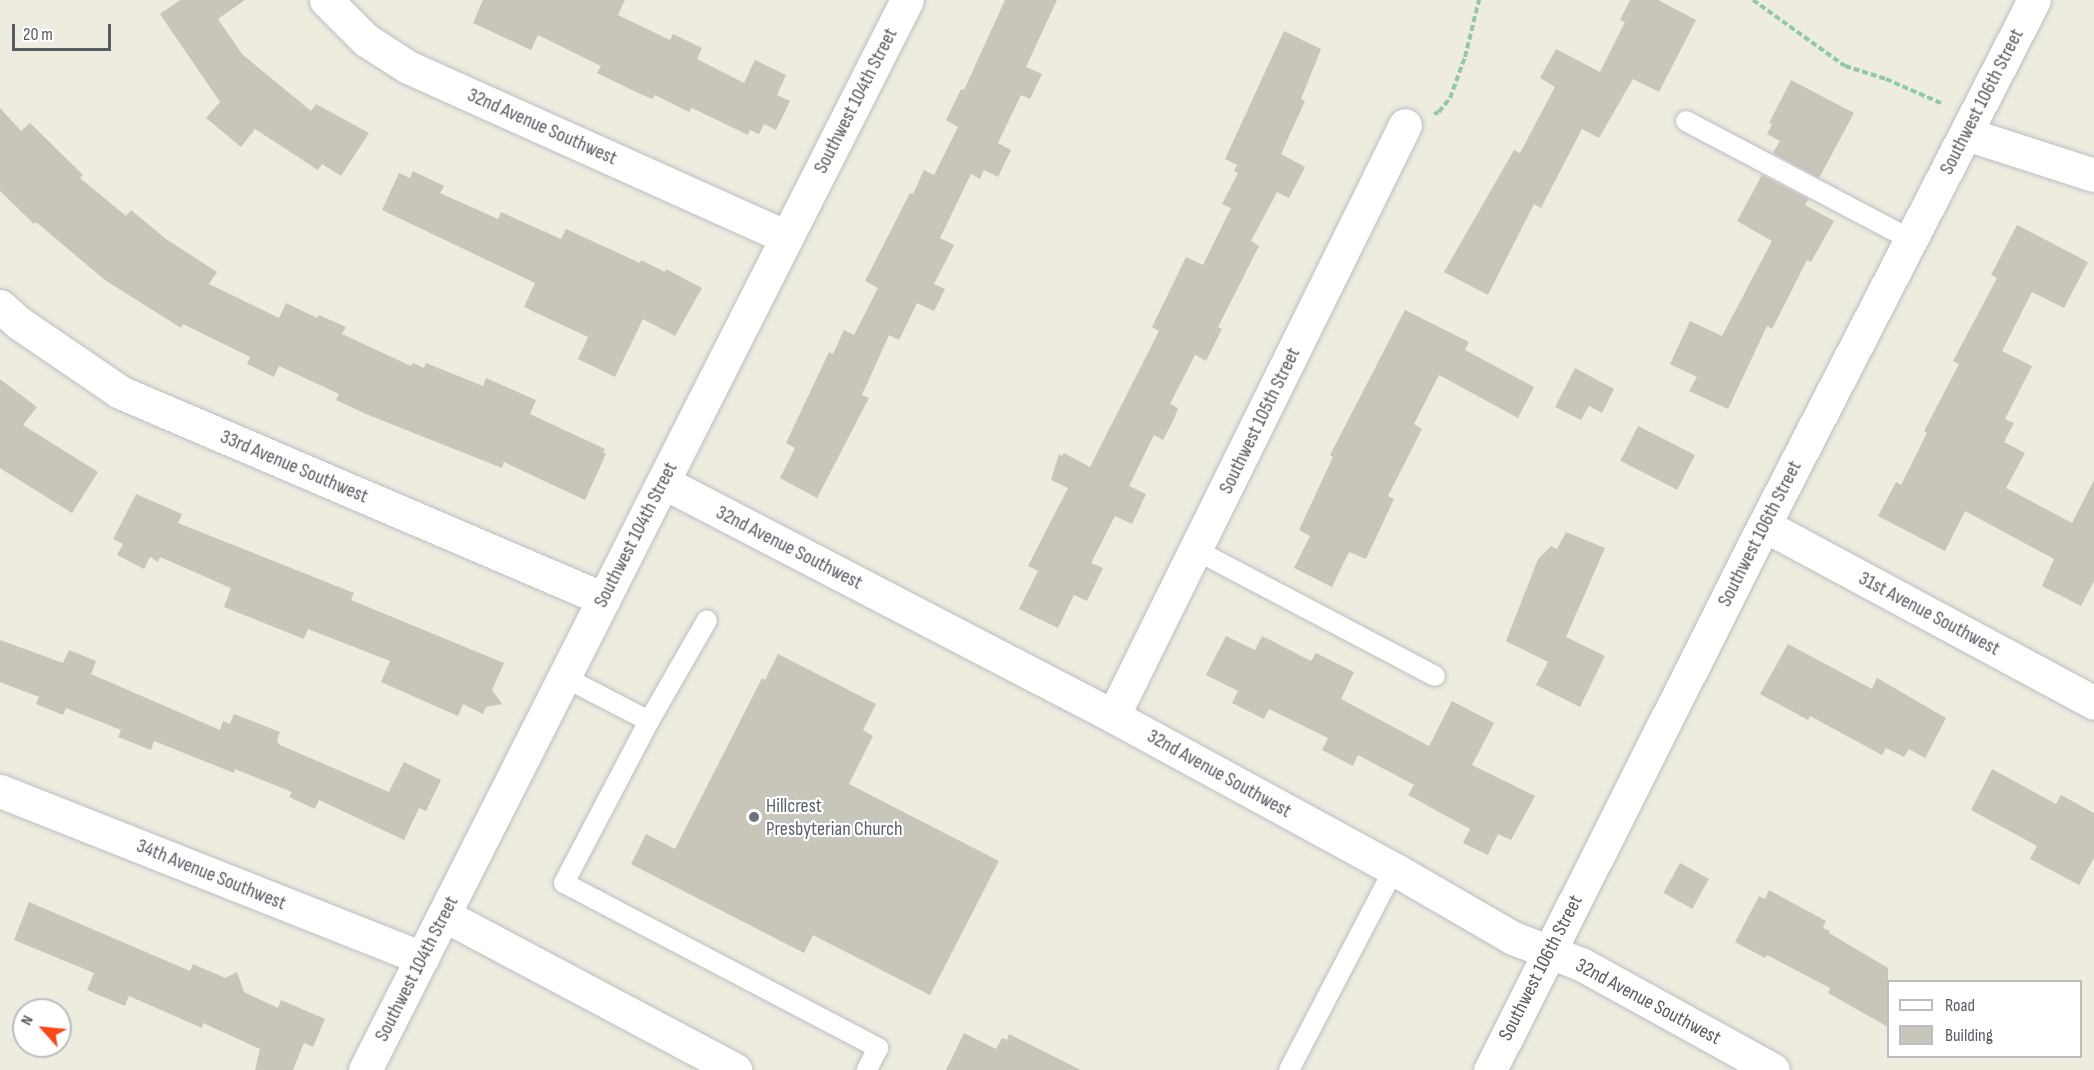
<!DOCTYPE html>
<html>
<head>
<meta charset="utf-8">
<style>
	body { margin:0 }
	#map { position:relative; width:2094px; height:1070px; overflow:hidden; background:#edecde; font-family:"Sofia Sans Condensed",sans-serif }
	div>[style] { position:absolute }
	.building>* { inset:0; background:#c8c5bb; transform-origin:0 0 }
	.path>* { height:4px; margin-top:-2px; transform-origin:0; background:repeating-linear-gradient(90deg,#90c9a9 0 6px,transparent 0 9px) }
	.roads { filter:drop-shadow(0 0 2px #bcbdc4) drop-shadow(0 0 2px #bcbdc4) }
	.service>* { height:20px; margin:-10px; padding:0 10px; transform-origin:10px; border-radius:10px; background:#fff }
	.minor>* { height:33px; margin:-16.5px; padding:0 16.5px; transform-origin:16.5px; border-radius:16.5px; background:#fff }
	.tertiary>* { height:33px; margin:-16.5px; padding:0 16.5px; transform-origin:16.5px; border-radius:16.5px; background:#fff }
	.dots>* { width:16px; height:16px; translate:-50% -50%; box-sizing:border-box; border:3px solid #fff; border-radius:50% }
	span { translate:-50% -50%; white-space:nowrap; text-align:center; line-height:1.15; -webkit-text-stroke:4.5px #fff; paint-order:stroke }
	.street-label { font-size:20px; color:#585b62 }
	.worship-label { font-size:20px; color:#5b616d }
	.left { translate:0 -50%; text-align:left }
	.legend { position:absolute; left:1887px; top:980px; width:195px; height:78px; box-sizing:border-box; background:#fff; border:2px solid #bcbdc0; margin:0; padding:8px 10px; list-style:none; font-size:18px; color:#585b62 }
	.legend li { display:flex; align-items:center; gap:12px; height:30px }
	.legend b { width:30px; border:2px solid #bcbdc0 }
	.north { position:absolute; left:12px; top:998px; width:60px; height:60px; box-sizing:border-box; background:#fff; border:2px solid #bcbdc0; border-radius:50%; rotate:297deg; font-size:16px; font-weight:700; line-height:24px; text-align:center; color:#585b62 }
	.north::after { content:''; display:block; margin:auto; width:21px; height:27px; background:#fb4816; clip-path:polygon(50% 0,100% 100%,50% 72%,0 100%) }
	.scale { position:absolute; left:12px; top:24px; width:99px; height:27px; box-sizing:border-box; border:3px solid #585b62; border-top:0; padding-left:8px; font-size:18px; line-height:21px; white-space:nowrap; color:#585b62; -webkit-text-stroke:4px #fff; paint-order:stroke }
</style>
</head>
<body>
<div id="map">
	<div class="building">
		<i style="clip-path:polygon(180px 0,245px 0,218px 19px,242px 54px,311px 111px,316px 104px,369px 133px,341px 176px,322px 164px,318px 170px,255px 129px,241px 147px,206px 118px,220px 102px,160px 14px)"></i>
		<i style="clip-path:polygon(483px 0,625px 0,618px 15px,670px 40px,673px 34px,702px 48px,697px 59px,744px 83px,755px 60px,786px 75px,777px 95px,790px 101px,776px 130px,764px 124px,759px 134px,750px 130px,748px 135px,692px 108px,689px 112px,655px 95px,652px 99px,636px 92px,597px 73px,601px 66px,538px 35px,531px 50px,473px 23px)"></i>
		<i style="clip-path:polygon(1005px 0,1057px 0,1026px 67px,1042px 74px,1030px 99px,1021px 95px,998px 143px,1011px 150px,998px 177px,984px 170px,980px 179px,971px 174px,940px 238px,954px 245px,934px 284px,945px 289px,934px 311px,917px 303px,899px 340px,889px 335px,862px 395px,869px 398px,817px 498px,780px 478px,795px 448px,786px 443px,829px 352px,833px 354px,844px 330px,854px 335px,878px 288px,865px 281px,910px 193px,913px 194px,924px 170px,934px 175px,958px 127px,946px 120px,961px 89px,964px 90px)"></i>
		<i style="clip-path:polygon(1630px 0,1658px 0,1696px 20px,1659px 92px,1633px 79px,1599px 138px,1582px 129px,1541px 208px,1534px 204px,1488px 295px,1444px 272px,1514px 150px,1520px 153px,1555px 87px,1540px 78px,1556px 49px,1600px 72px,1625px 22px,1620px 20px)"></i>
		<i style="clip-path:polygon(1284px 31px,1321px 49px,1301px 99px,1305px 101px,1281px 154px,1305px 167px,1289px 198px,1277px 192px,1251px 241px,1259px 246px,1218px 327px,1222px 329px,1206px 361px,1195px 355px,1170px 404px,1178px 408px,1175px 417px,1163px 440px,1154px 435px,1129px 486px,1146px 494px,1132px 524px,1115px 516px,1091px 563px,1103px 568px,1087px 601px,1074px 595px,1058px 628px,1019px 609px,1038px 571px,1028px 566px,1068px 488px,1051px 480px,1059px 454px,1062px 456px,1064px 453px,1090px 467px,1159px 331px,1152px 327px,1186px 257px,1203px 265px,1231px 208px,1222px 204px,1238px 173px,1234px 171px,1237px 165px,1225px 159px)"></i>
		<i style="clip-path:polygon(1791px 80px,1854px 113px,1819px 178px,1773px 153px,1780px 141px,1767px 134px,1772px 124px,1769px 123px)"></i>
		<i style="clip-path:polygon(0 108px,21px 131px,30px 123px,83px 175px,80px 178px,126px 216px,131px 210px,166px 239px,217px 272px,209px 284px,279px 318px,286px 303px,317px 318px,319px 315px,346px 327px,342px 334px,411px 366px,413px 363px,424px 368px,426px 363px,483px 386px,486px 378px,536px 400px,530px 414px,605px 449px,603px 452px,606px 454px,585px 500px,504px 462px,502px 468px,366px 414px,336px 400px,339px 394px,279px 366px,274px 377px,247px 364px,250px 357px,183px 324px,181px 328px,105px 280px,36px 222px,34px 224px,0 191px)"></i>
		<i style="clip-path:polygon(413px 171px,444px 186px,440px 193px,498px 219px,501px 212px,561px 239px,566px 229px,640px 263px,641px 260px,665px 272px,666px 269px,702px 288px,675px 336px,643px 319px,615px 377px,578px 359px,588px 337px,524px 307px,535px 283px,382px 210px,399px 173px,410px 178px)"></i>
		<i style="clip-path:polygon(1762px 175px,1808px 199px,1805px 205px,1834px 221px,1811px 262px,1807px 260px,1772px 329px,1767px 326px,1728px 409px,1689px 391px,1697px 377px,1670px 364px,1690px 321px,1722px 336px,1772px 241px,1737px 221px)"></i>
		<i style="clip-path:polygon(2017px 225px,2088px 262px,2064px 308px,2032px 292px,2002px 351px,2032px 366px,2005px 419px,2014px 423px,2004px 442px,2025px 453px,2006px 488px,2072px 523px,2094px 480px,2094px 581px,2081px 606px,2042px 586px,2054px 559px,1965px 511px,1945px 551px,1878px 516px,1896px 482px,1901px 485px,1927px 433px,1924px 431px,1959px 364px,1953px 361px,1997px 278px,1991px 275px)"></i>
		<i style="clip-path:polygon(1405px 310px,1469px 342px,1465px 350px,1534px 387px,1518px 418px,1439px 375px,1414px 424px,1422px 429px,1388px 496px,1394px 499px,1366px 559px,1349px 552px,1332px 587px,1294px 568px,1310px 536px,1299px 530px,1333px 457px,1330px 455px)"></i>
		<i style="clip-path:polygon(1575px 368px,1614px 389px,1602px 413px,1589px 406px,1581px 420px,1555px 407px)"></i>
		<i style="clip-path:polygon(0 379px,37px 407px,23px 425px,98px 472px,72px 513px,0 468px)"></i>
		<i style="left:1638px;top:426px;width:64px;height:39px;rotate:27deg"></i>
		<i style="clip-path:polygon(136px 494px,182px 514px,178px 523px,354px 593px,351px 600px,504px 663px,492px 690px,502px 704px,486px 707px,483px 714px,463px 704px,458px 716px,381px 682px,390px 661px,308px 629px,304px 639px,224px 607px,231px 588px,160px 557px,158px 562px,150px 557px,144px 569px,117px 555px,123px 544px,113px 539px)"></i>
		<i style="clip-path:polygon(1566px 532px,1605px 548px,1566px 637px,1605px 656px,1580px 707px,1536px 685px,1548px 662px,1506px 641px,1538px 559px,1551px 546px,1557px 549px)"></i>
		<i style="clip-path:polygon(1226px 636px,1255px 650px,1262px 636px,1311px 661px,1316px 653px,1354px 672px,1341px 699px,1429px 746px,1452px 701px,1494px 723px,1472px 765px,1535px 796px,1511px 840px,1498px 834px,1488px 855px,1463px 843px,1470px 829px,1408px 795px,1414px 785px,1358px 755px,1353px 766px,1322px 750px,1328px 738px,1269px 709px,1264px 719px,1232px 703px,1238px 691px,1206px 675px)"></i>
		<i style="clip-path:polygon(0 640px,63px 663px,69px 650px,96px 661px,91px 674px,220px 730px,223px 721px,230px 724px,234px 714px,280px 732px,277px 741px,280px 745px,389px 792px,404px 762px,441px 780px,426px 811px,419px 808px,404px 840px,319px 800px,315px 809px,289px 797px,292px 792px,235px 769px,234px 773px,154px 741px,151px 750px,118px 737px,121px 730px,66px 708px,63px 715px,36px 704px,39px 697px,0 682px)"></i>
		<i style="clip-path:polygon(1788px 644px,1872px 689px,1877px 678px,1946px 718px,1925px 758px,1909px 749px,1904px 757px,1886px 748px,1882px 755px,1810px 716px,1808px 720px,1760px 694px)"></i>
		<i style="clip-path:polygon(778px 654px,876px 704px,863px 730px,873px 736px,849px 784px,999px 861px,930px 995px,813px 935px,804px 953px,631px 864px,646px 834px,675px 849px,762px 678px,765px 680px)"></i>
		<i style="clip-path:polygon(1992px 769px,2056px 804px,2061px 795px,2094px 813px,2094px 858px,2079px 885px,2030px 859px,2037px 846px,1971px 810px)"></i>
		<i style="left:1680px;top:863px;width:33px;height:34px;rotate:29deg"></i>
		<i style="clip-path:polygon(1769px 890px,1826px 921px,1823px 928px,1830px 931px,1829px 933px,1888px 968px,1888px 1027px,1828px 993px,1830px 988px,1767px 955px,1765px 958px,1735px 942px,1759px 896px,1765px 899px)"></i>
		<i style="clip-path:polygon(29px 902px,190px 971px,193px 964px,225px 978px,237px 972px,244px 992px,278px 1008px,281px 1000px,325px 1019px,313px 1047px,304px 1043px,293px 1070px,255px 1070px,260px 1049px,203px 1023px,202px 1028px,129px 996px,125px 1006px,87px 990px,94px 973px,14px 940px)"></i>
		<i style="clip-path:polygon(964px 1033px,996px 1049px,1002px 1038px,1007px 1040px,1009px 1034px,1081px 1070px,946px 1070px)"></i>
	</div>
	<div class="path">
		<i style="left:1753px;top:0;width:113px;rotate:35.7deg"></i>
		<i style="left:1845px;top:66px;width:43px;rotate:17.6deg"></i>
		<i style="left:1886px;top:79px;width:62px;rotate:23.7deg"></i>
		<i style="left:1434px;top:114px;width:5px;rotate:-22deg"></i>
		<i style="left:1439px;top:112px;width:18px;rotate:-52deg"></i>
		<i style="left:1450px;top:98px;width:44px;rotate:-69.9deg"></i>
		<i style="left:1465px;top:57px;width:59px;rotate:-76.2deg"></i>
	</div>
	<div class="roads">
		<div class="service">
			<i style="left:1686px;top:121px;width:255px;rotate:27.8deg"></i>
			<i style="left:1196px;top:550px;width:270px;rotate:27.8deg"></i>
			<i style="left:564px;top:677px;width:96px;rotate:27.4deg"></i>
			<i style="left:649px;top:721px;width:183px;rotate:117.7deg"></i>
			<i style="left:564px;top:883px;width:355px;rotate:27.7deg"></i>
			<i style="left:878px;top:1048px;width:25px;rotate:117deg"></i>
			<i style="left:649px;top:721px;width:116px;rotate:-60.1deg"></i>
			<i style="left:1289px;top:1070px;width:227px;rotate:-62.4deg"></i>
		</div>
		<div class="minor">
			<i style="left:326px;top:0;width:57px;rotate:45deg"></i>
			<i style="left:366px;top:40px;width:50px;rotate:32.7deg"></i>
			<i style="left:408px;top:67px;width:415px;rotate:24.2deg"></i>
			<i style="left:1967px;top:134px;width:133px;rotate:17.9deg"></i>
			<i style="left:0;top:306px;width:25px;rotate:42deg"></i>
			<i style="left:19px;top:323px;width:122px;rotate:34.3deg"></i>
			<i style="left:120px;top:392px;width:526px;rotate:23.16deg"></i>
			<i style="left:663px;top:482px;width:507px;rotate:27.47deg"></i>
			<i style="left:1113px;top:716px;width:320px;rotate:28.6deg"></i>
			<i style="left:1394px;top:869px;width:138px;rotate:30.1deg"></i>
			<i style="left:1513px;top:938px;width:73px;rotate:20.9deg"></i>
			<i style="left:1581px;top:964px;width:219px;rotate:28.9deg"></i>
			<i style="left:1764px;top:525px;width:375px;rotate:28.3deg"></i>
			<i style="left:1113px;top:716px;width:659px;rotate:-63.71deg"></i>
			<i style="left:0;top:791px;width:454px;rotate:21.6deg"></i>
			<i style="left:444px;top:915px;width:330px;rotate:28deg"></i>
			<i style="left:365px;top:1070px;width:1199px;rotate:-63.14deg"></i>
		</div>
		<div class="tertiary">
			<i style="left:1490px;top:1070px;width:610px;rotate:-63.31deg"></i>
			<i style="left:1764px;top:525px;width:590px;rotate:-62.78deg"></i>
		</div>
	</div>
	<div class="dots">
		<i style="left:754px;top:817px;background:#6b7280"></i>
	</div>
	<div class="street-label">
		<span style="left:856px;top:101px;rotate:-63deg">Southwest 104th Street</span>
		<span style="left:1982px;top:102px;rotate:-63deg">Southwest 106th Street</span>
		<span style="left:542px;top:127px;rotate:24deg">32nd Avenue Southwest</span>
		<span style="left:1260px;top:421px;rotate:-64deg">Southwest 105th Street</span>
		<span style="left:294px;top:467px;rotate:23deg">33rd Avenue Southwest</span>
		<span style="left:1760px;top:534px;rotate:-63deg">Southwest 106th Street</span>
		<span style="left:636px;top:535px;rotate:-63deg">Southwest 104th Street</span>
		<span style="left:789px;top:548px;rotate:27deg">32nd Avenue Southwest</span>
		<span style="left:1929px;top:614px;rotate:28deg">31st Avenue Southwest</span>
		<span style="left:1219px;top:774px;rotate:29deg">32nd Avenue Southwest</span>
		<span style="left:211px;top:875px;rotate:22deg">34th Avenue Southwest</span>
		<span style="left:1541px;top:968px;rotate:-63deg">Southwest 106th Street</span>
		<span style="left:417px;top:969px;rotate:-63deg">Southwest 104th Street</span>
		<span style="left:1648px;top:1002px;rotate:28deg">32nd Avenue Southwest</span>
	</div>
	<div class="worship-label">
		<span class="left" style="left:766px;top:818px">Hillcrest<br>Presbyterian Church</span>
	</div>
	<ul class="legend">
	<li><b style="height:8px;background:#fff"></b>Road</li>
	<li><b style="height:16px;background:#c8c5bb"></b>Building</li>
	</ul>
	<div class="north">N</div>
	<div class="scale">20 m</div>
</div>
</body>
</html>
